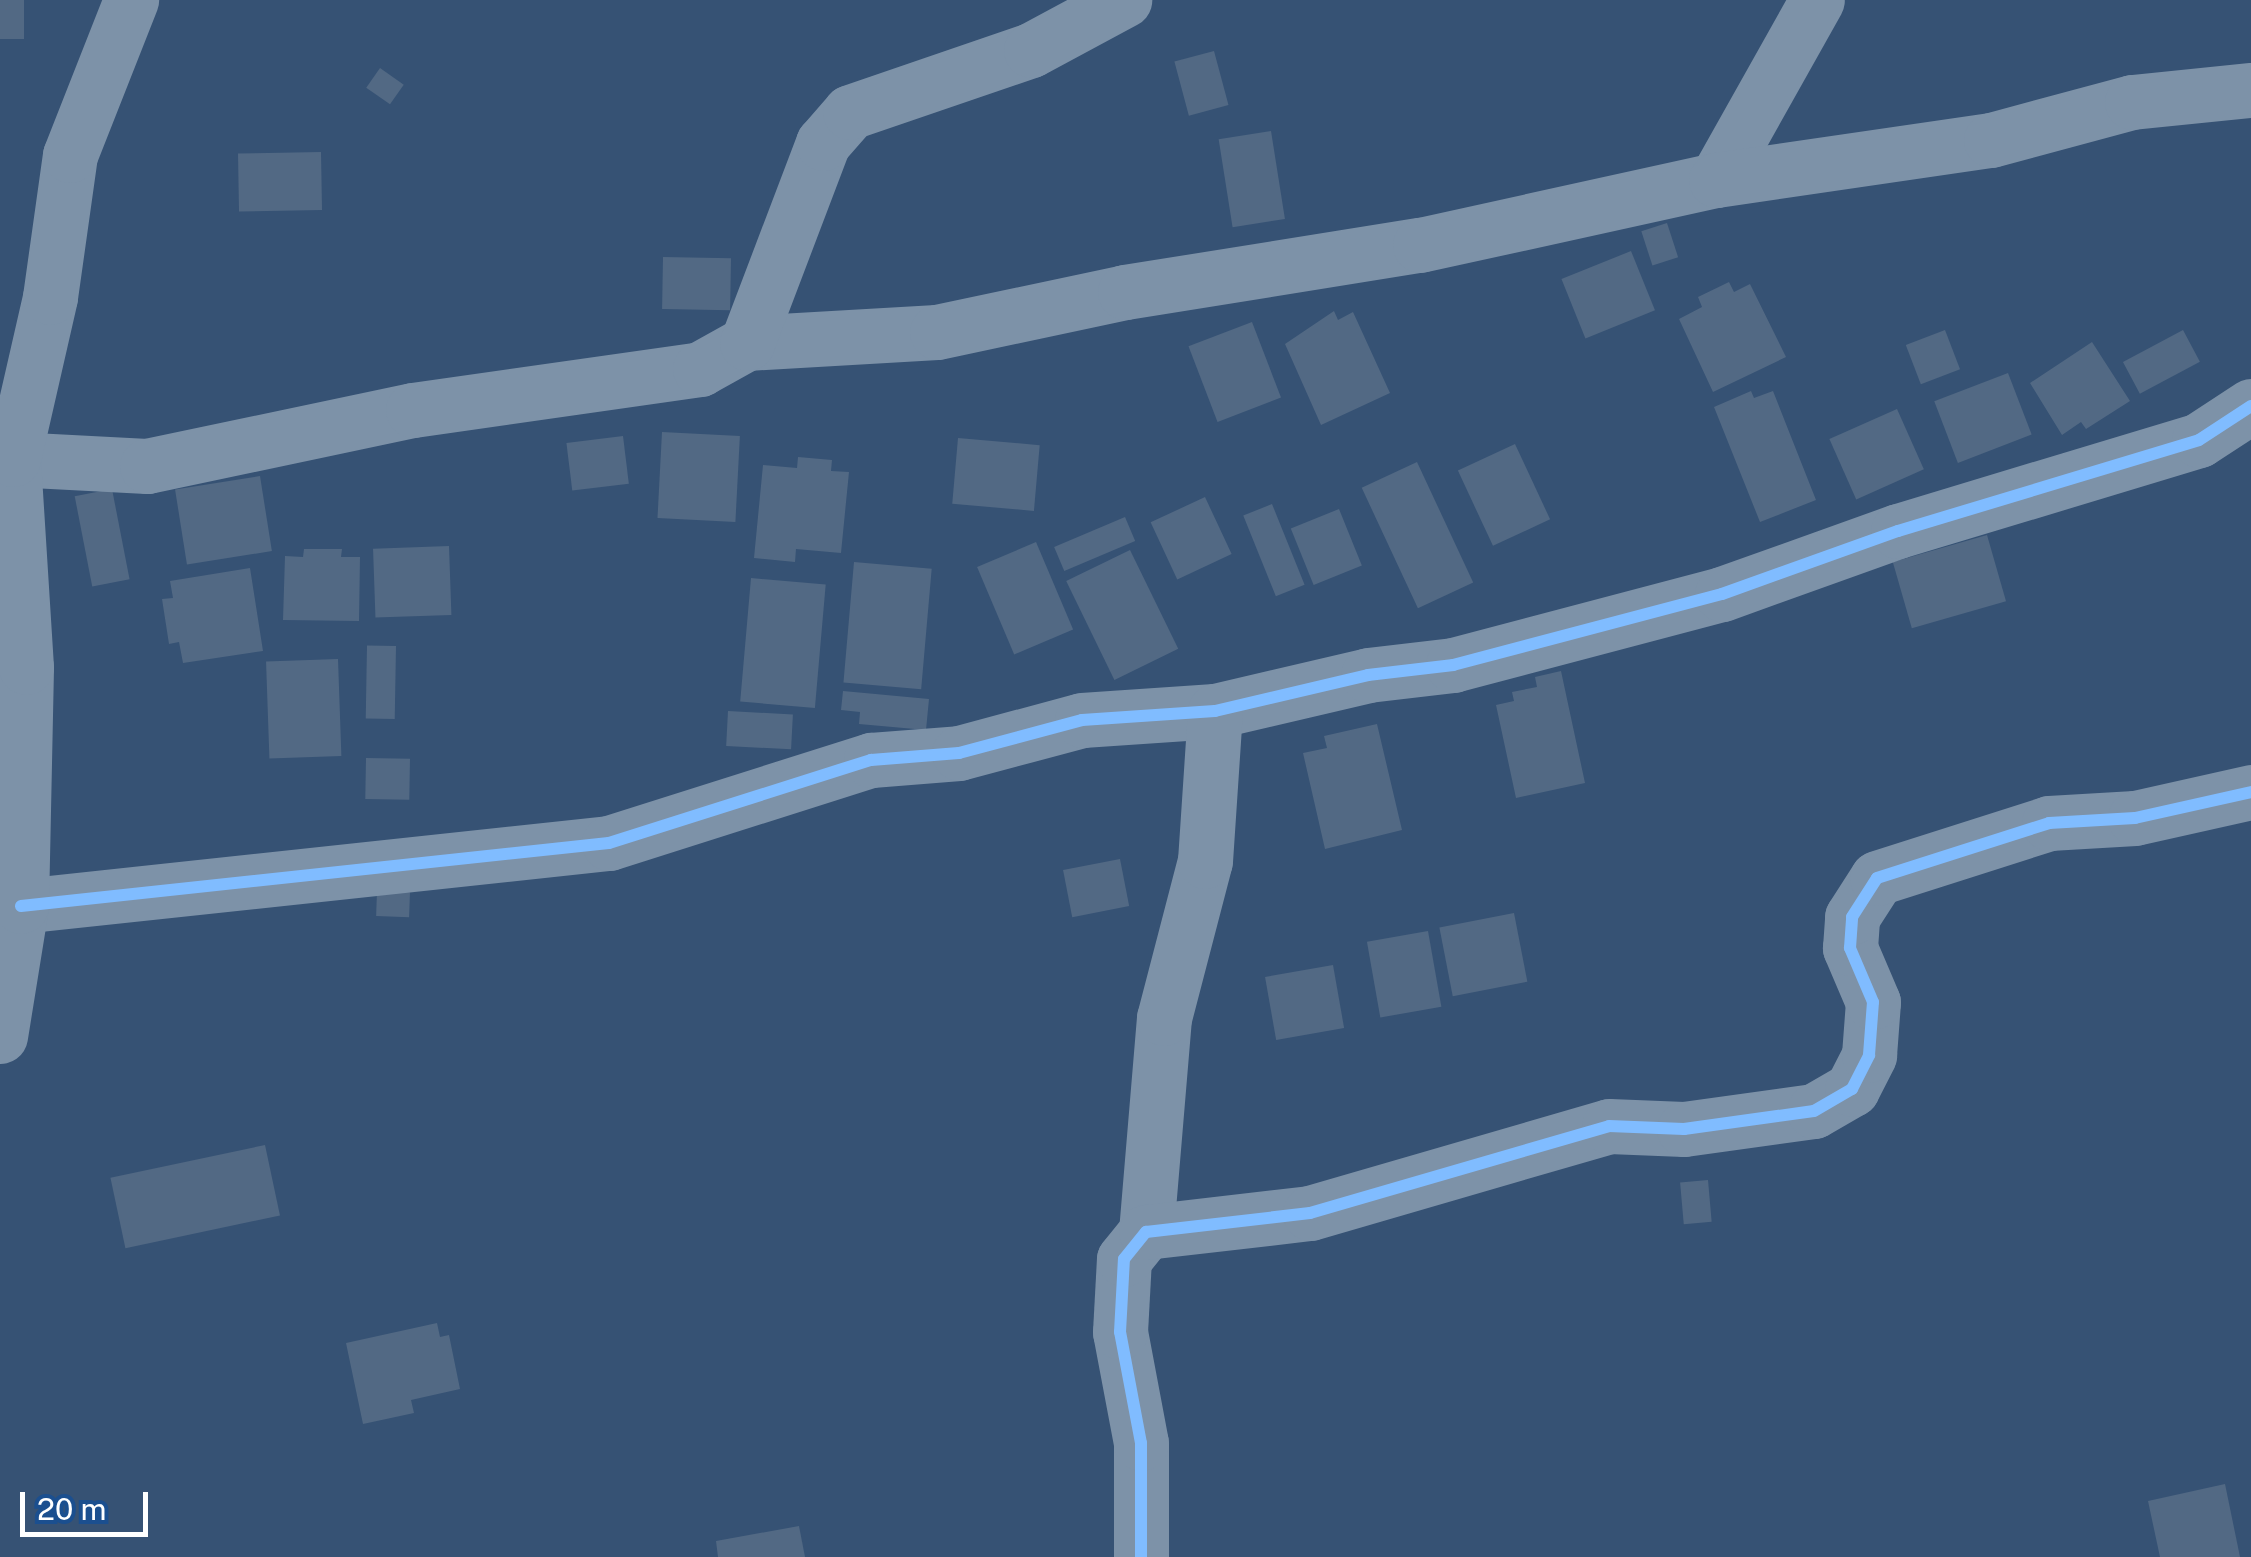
<!DOCTYPE html>
<html>
<head>
<meta charset="utf-8">
<style>
	body { margin:0 }
	#map { position:relative; width:2251px; height:1557px; overflow:hidden; background:#365274; font-family:"Public Sans",sans-serif }
	div>[style] { position:absolute }
	.building>* { inset:0; background:#526984; transform-origin:0 0 }
	.minor>* { height:55px; margin:-27.5px; padding:0 27.5px; transform-origin:27.5px; border-radius:27.5px; background:#7d92a8 }
	.cycleway>* { height:12px; margin:-6px; padding:0 6px; transform-origin:6px; border-radius:6px; background:#80bcff }
	span { translate:-50% -50%; white-space:nowrap; text-align:center; line-height:1.15; -webkit-text-stroke:10px #1b4f8f; paint-order:stroke }
	.scale { position:absolute; left:20px; top:1492px; width:128px; height:45px; box-sizing:border-box; border:5px solid #fff; border-top:0; padding-left:12px; font-size:30px; line-height:35px; white-space:nowrap; color:#fff; -webkit-text-stroke:8px #1b4f8f; paint-order:stroke }
</style>
</head>
<body>
<div id="map">
	<div class="building">
		<i style="left:0;top:0;width:24px;height:39px"></i>
		<i style="left:1214px;top:51px;width:56px;height:41px;rotate:75deg"></i>
		<i style="left:380px;top:68px;width:29px;height:24px;rotate:35deg"></i>
		<i style="left:1271px;top:131px;width:89px;height:53px;rotate:81deg"></i>
		<i style="left:321px;top:152px;width:58px;height:83px;rotate:89deg"></i>
		<i style="left:1667px;top:223px;width:36px;height:27px;rotate:72deg"></i>
		<i style="left:1631px;top:251px;width:64px;height:75px;rotate:68deg"></i>
		<i style="left:663px;top:257px;width:68px;height:52px;rotate:1deg"></i>
		<i style="clip-path:polygon(1729px 282px,1734px 292px,1750px 284px,1786px 357px,1713px 392px,1679px 319px,1702px 307px,1698px 297px)"></i>
		<i style="clip-path:polygon(1334px 311px,1338px 320px,1353px 312px,1390px 393px,1321px 425px,1285px 344px)"></i>
		<i style="left:1252px;top:322px;width:81px;height:68px;rotate:69deg"></i>
		<i style="left:1945px;top:330px;width:42px;height:42px;rotate:69deg"></i>
		<i style="left:2183px;top:330px;width:36px;height:68px;rotate:62deg"></i>
		<i style="clip-path:polygon(2092px 342px,2130px 401px,2086px 429px,2081px 422px,2062px 435px,2030px 383px)"></i>
		<i style="left:2008px;top:373px;width:66px;height:79px;rotate:69deg"></i>
		<i style="clip-path:polygon(1751px 391px,1754px 398px,1773px 391px,1816px 500px,1760px 522px,1714px 407px)"></i>
		<i style="left:1897px;top:409px;width:66px;height:74px;rotate:66deg"></i>
		<i style="left:662px;top:432px;width:78px;height:86px;rotate:3deg"></i>
		<i style="left:623px;top:436px;width:48px;height:57px;rotate:83deg"></i>
		<i style="left:958px;top:438px;width:82px;height:66px;rotate:5deg"></i>
		<i style="left:1515px;top:444px;width:83px;height:63px;rotate:65deg"></i>
		<i style="clip-path:polygon(798px 457px,832px 460px,831px 471px,849px 472px,841px 553px,796px 549px,795px 562px,754px 558px,763px 465px,797px 468px)"></i>
		<i style="left:1417px;top:462px;width:133px;height:61px;rotate:65deg"></i>
		<i style="left:260px;top:476px;width:76px;height:86px;rotate:81deg"></i>
		<i style="left:112px;top:489px;width:92px;height:38px;rotate:79deg"></i>
		<i style="left:1205px;top:497px;width:63px;height:60px;rotate:65deg"></i>
		<i style="left:1272px;top:504px;width:87px;height:31px;rotate:68deg"></i>
		<i style="left:1339px;top:509px;width:61px;height:52px;rotate:68deg"></i>
		<i style="left:1125px;top:517px;width:26px;height:77px;rotate:67deg"></i>
		<i style="left:1987px;top:535px;width:69px;height:98px;rotate:74deg"></i>
		<i style="left:1036px;top:542px;width:95px;height:64px;rotate:67deg"></i>
		<i style="left:449px;top:546px;width:69px;height:76px;rotate:88deg"></i>
		<i style="clip-path:polygon(304px 549px,342px 549px,341px 557px,360px 557px,359px 621px,283px 620px,285px 556px,303px 557px)"></i>
		<i style="left:1130px;top:550px;width:110px;height:71px;rotate:64deg"></i>
		<i style="left:854px;top:562px;width:78px;height:121px;rotate:5deg"></i>
		<i style="clip-path:polygon(250px 568px,263px 651px,183px 663px,179px 642px,169px 644px,162px 599px,173px 598px,170px 581px)"></i>
		<i style="left:751px;top:578px;width:75px;height:124px;rotate:5deg"></i>
		<i style="left:396px;top:646px;width:73px;height:29px;rotate:91deg"></i>
		<i style="left:338px;top:659px;width:97px;height:72px;rotate:88deg"></i>
		<i style="clip-path:polygon(1561px 671px,1585px 783px,1516px 798px,1496px 705px,1514px 701px,1512px 692px,1537px 687px,1535px 677px)"></i>
		<i style="clip-path:polygon(843px 691px,929px 699px,926px 730px,859px 724px,860px 712px,841px 710px)"></i>
		<i style="left:728px;top:711px;width:65px;height:35px;rotate:3deg"></i>
		<i style="clip-path:polygon(1377px 724px,1402px 830px,1325px 849px,1303px 753px,1327px 748px,1324px 736px)"></i>
		<i style="left:366px;top:758px;width:44px;height:41px;rotate:1deg"></i>
		<i style="left:1120px;top:859px;width:48px;height:58px;rotate:79deg"></i>
		<i style="left:377px;top:891px;width:33px;height:25px;rotate:2deg"></i>
		<i style="left:1514px;top:913px;width:70px;height:76px;rotate:79deg"></i>
		<i style="left:1428px;top:931px;width:77px;height:62px;rotate:80deg"></i>
		<i style="left:1333px;top:965px;width:64px;height:69px;rotate:80deg"></i>
		<i style="left:265px;top:1145px;width:72px;height:158px;rotate:78deg"></i>
		<i style="left:1708px;top:1180px;width:42px;height:28px;rotate:85deg"></i>
		<i style="clip-path:polygon(437px 1323px,440px 1337px,449px 1335px,460px 1389px,411px 1400px,414px 1413px,363px 1424px,346px 1343px)"></i>
		<i style="clip-path:polygon(2225px 1484px,2240px 1557px,2160px 1557px,2148px 1501px)"></i>
		<i style="clip-path:polygon(799px 1526px,805px 1557px,718px 1557px,716px 1541px)"></i>
	</div>
	<div class="minor">
		<i style="left:1716px;top:180px;width:206px;rotate:-60.7deg"></i>
		<i style="left:747px;top:343px;width:190px;rotate:-3.3deg"></i>
		<i style="left:937px;top:332px;width:192px;rotate:-12deg"></i>
		<i style="left:1125px;top:292px;width:299px;rotate:-9.1deg"></i>
		<i style="left:1420px;top:245px;width:303px;rotate:-12.4deg"></i>
		<i style="left:1716px;top:180px;width:278px;rotate:-8.3deg"></i>
		<i style="left:1991px;top:140px;width:146px;rotate:-15.1deg"></i>
		<i style="left:2132px;top:102px;width:120px;rotate:-5.8deg"></i>
		<i style="left:0;top:465px;width:14px;rotate:-25deg"></i>
		<i style="left:13px;top:459px;width:134px;rotate:3deg"></i>
		<i style="left:147px;top:466px;width:272px;rotate:-11.9deg"></i>
		<i style="left:413px;top:410px;width:290px;rotate:-8.1deg"></i>
		<i style="left:700px;top:369px;width:54px;rotate:-29deg"></i>
		<i style="left:747px;top:343px;width:214px;rotate:-69.2deg"></i>
		<i style="left:823px;top:143px;width:41px;rotate:-48.9deg"></i>
		<i style="left:850px;top:112px;width:191px;rotate:-18.9deg"></i>
		<i style="left:1031px;top:50px;width:106px;rotate:-28.3deg"></i>
		<i style="left:21px;top:906px;width:591px;rotate:-6.12deg"></i>
		<i style="left:609px;top:843px;width:275px;rotate:-17.6deg"></i>
		<i style="left:871px;top:760px;width:88px;rotate:-4.5deg"></i>
		<i style="left:959px;top:753px;width:127px;rotate:-15deg"></i>
		<i style="left:1082px;top:720px;width:133px;rotate:-3.9deg"></i>
		<i style="left:1215px;top:711px;width:157px;rotate:-13.2deg"></i>
		<i style="left:1368px;top:675px;width:86px;rotate:-6.7deg"></i>
		<i style="left:1453px;top:665px;width:278px;rotate:-14.8deg"></i>
		<i style="left:1722px;top:594px;width:187px;rotate:-19.7deg"></i>
		<i style="left:1898px;top:531px;width:314px;rotate:-16.8deg"></i>
		<i style="left:2199px;top:440px;width:62px;rotate:-33.2deg"></i>
		<i style="left:0;top:1036px;width:132px;rotate:-80.8deg"></i>
		<i style="left:21px;top:906px;width:239px;rotate:-88.8deg"></i>
		<i style="left:26px;top:667px;width:208px;rotate:-93.6deg"></i>
		<i style="left:13px;top:459px;width:166px;rotate:-77.1deg"></i>
		<i style="left:50px;top:297px;width:143px;rotate:-82deg"></i>
		<i style="left:70px;top:155px;width:167px;rotate:-68.5deg"></i>
		<i style="left:1146px;top:1232px;width:215px;rotate:-85.2deg"></i>
		<i style="left:1164px;top:1018px;width:162px;rotate:-75.4deg"></i>
		<i style="left:1205px;top:861px;width:150px;rotate:-86.2deg"></i>
		<i style="left:1141px;top:1557px;width:114px;rotate:-90deg"></i>
		<i style="left:1141px;top:1443px;width:113px;rotate:-100.7deg"></i>
		<i style="left:1120px;top:1332px;width:73px;rotate:-86.9deg"></i>
		<i style="left:1124px;top:1259px;width:35px;rotate:-51deg"></i>
		<i style="left:1146px;top:1232px;width:165px;rotate:-6.6deg"></i>
		<i style="left:1310px;top:1213px;width:311px;rotate:-16.2deg"></i>
		<i style="left:1609px;top:1126px;width:75px;rotate:2.3deg"></i>
		<i style="left:1684px;top:1129px;width:131px;rotate:-7.9deg"></i>
		<i style="left:1814px;top:1111px;width:44px;rotate:-30.1deg"></i>
		<i style="left:1852px;top:1089px;width:38px;rotate:-63deg"></i>
		<i style="left:1869px;top:1055px;width:53px;rotate:-85.7deg"></i>
		<i style="left:1873px;top:1002px;width:59px;rotate:-113.1deg"></i>
		<i style="left:1850px;top:948px;width:31px;rotate:-86deg"></i>
		<i style="left:1852px;top:917px;width:46px;rotate:-57.3deg"></i>
		<i style="left:1877px;top:878px;width:181px;rotate:-17.7deg"></i>
		<i style="left:2049px;top:823px;width:86px;rotate:-3.3deg"></i>
		<i style="left:2135px;top:818px;width:119px;rotate:-12.6deg"></i>
	</div>
	<div class="cycleway">
		<i style="left:21px;top:906px;width:591px;rotate:-6.12deg"></i>
		<i style="left:609px;top:843px;width:275px;rotate:-17.6deg"></i>
		<i style="left:871px;top:760px;width:88px;rotate:-4.5deg"></i>
		<i style="left:959px;top:753px;width:127px;rotate:-15deg"></i>
		<i style="left:1082px;top:720px;width:133px;rotate:-3.9deg"></i>
		<i style="left:1215px;top:711px;width:157px;rotate:-13.2deg"></i>
		<i style="left:1368px;top:675px;width:86px;rotate:-6.7deg"></i>
		<i style="left:1453px;top:665px;width:278px;rotate:-14.8deg"></i>
		<i style="left:1722px;top:594px;width:187px;rotate:-19.7deg"></i>
		<i style="left:1898px;top:531px;width:314px;rotate:-16.8deg"></i>
		<i style="left:2199px;top:440px;width:62px;rotate:-33.2deg"></i>
		<i style="left:1141px;top:1557px;width:114px;rotate:-90deg"></i>
		<i style="left:1141px;top:1443px;width:113px;rotate:-100.7deg"></i>
		<i style="left:1120px;top:1332px;width:73px;rotate:-86.9deg"></i>
		<i style="left:1124px;top:1259px;width:35px;rotate:-51deg"></i>
		<i style="left:1146px;top:1232px;width:165px;rotate:-6.6deg"></i>
		<i style="left:1310px;top:1213px;width:311px;rotate:-16.2deg"></i>
		<i style="left:1609px;top:1126px;width:75px;rotate:2.3deg"></i>
		<i style="left:1684px;top:1129px;width:131px;rotate:-7.9deg"></i>
		<i style="left:1814px;top:1111px;width:44px;rotate:-30.1deg"></i>
		<i style="left:1852px;top:1089px;width:38px;rotate:-63deg"></i>
		<i style="left:1869px;top:1055px;width:53px;rotate:-85.7deg"></i>
		<i style="left:1873px;top:1002px;width:59px;rotate:-113.1deg"></i>
		<i style="left:1850px;top:948px;width:31px;rotate:-86deg"></i>
		<i style="left:1852px;top:917px;width:46px;rotate:-57.3deg"></i>
		<i style="left:1877px;top:878px;width:181px;rotate:-17.7deg"></i>
		<i style="left:2049px;top:823px;width:86px;rotate:-3.3deg"></i>
		<i style="left:2135px;top:818px;width:119px;rotate:-12.6deg"></i>
	</div>
	<div class="scale">20 m</div>
</div>
</body>
</html>
